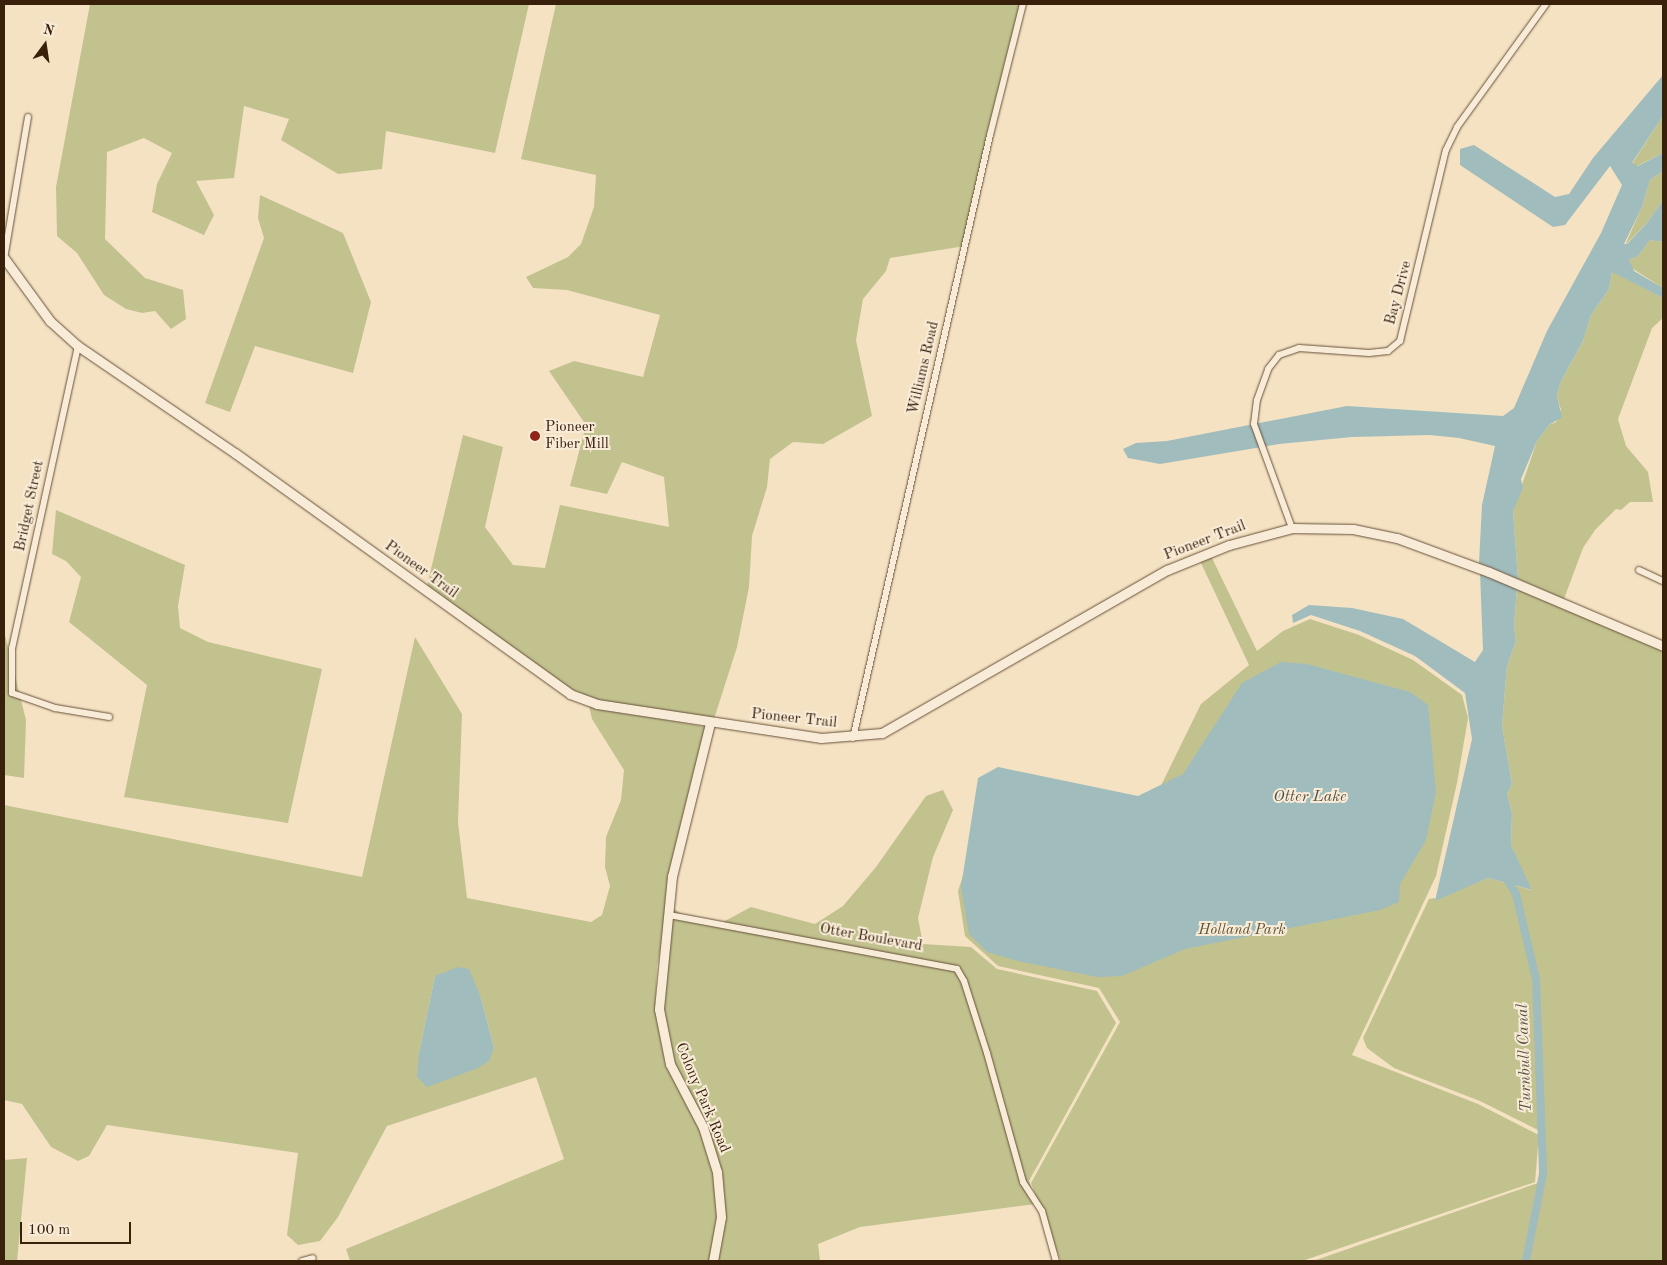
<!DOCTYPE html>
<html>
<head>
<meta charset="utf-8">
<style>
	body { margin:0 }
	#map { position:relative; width:1667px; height:1265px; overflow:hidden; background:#f5e2c3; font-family:"Old Standard TT",serif }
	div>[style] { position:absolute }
	.green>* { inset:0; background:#c2c28f }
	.water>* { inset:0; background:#a0bcbc }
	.canal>* { height:8px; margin:-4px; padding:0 4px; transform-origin:4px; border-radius:4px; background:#a0bcbc }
	.roads { filter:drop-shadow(0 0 1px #675039) drop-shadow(0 0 1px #675039) }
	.street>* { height:6px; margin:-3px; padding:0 3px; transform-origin:3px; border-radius:3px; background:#f8ecd8 }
	.secondary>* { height:9px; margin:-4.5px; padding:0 4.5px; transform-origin:4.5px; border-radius:4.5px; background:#f8ecd8 }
	.dots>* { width:14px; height:14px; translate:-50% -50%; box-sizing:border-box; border:2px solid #f8ecd8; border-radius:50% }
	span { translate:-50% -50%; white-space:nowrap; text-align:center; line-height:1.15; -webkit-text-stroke:4px #f8ecd8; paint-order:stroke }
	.street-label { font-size:15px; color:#38200b }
	.poi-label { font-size:15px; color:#38200b }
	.left { translate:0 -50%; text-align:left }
	.park-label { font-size:15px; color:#615133; font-style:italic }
	.water-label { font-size:16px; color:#574f40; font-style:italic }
	.frame { position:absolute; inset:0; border:5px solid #38200b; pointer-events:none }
	.north { position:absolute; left:20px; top:20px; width:50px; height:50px; -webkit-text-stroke:4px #f8ecd8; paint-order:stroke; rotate:14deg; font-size:14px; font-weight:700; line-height:20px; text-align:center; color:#38200b }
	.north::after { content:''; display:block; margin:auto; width:18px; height:22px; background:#38200b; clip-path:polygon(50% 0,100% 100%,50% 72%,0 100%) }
	.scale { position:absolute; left:20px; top:1222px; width:111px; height:22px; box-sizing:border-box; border:2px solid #38200b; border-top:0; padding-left:6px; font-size:15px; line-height:18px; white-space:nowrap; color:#38200b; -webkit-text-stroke:4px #f8ecd8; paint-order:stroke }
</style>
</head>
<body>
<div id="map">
	<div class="green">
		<i style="clip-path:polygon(90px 4px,529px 4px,495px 153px,386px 131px,382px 169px,338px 174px,281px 140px,289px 119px,244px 106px,234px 178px,196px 181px,214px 215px,204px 235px,152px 212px,157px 184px,172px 153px,144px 138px,107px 152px,105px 239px,145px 278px,183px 290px,186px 319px,171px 329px,155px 311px,142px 313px,126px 309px,104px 295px,77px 253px,57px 236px,56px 187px)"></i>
		<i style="clip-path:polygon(556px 4px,1023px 4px,965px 246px,890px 258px,886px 271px,863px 299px,856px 340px,872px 416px,823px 444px,793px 442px,770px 459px,767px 487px,752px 536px,749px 587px,737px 647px,714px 719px,598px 700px,572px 690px,427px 586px,463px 435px,503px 447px,485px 527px,513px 565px,545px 568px,560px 505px,669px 527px,664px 477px,622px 462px,607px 494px,570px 486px,586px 425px,549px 371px,574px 361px,643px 377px,660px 315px,567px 290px,533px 288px,526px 277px,568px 257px,581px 244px,594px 207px,596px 175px,521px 159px)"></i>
		<i style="clip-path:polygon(1663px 116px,1663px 153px,1637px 166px,1632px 164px)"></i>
		<i style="clip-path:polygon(1663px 171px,1663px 200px,1646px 224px,1625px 245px,1642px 207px,1650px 180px)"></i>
		<i style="clip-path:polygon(260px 195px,343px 233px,371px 302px,353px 373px,255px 346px,230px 412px,205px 403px,264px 238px,258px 218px)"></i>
		<i style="clip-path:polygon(1650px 240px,1663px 242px,1663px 288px,1630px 267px,1629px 260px,1638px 256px)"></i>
		<i style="clip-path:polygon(1612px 271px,1663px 298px,1663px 318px,1652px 328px,1618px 419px,1626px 446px,1648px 472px,1653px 502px,1630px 502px,1621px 510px,1616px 509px,1595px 530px,1583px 548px,1564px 599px,1518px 579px,1513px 511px,1537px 441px,1549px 425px,1556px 422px,1561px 410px,1557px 396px,1560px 383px,1583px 341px,1591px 315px,1609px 289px)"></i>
		<i style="clip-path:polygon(56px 510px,185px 565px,178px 606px,180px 628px,208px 642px,322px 669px,288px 823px,124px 797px,147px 685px,69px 622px,81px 577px,66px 561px,52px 554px)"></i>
		<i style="clip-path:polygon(1211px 556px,1257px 651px,1283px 631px,1310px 619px,1359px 635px,1413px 660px,1462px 695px,1468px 718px,1457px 783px,1436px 876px,1352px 1055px,1478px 1104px,1539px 1135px,1535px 1182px,1302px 1261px,1061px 1261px,1031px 1183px,1120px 1022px,1099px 988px,998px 966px,965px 936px,958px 891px,994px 781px,1148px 812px,1201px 704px,1249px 665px,1200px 561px)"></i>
		<i style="clip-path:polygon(1517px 588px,1663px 651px,1663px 1261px,1313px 1261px,1538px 1183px,1542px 1163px,1540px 1131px,1480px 1101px,1394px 1068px,1367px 1048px,1363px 1038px,1429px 899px,1435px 898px,1435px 900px,1488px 878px,1531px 890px,1511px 845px,1512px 813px,1507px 794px,1512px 784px,1502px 726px,1507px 666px,1516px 641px,1514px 625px)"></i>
		<i style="clip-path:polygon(4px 631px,26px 720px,24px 778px,4px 775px)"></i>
		<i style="clip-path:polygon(evenodd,415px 637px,462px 714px,458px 822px,467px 898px,591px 922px,602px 915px,610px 886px,605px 867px,606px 837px,621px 800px,624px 770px,592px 719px,589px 706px,706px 727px,657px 966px,655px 1010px,666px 1066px,699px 1129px,713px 1173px,717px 1217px,709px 1261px,350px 1261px,346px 1249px,564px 1159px,536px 1077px,387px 1126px,338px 1217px,320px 1241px,298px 1245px,287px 1235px,298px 1153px,107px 1125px,89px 1156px,78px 1161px,51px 1147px,22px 1104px,4px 1100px,4px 805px,362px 877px,415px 637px,435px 976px,481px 998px,494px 1048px,419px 1053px,435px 976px)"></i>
		<i style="clip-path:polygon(943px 790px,953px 810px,933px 857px,918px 918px,923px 944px,971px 947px,997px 969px,1097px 991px,1116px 1023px,1029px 1181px,1036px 1204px,860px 1227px,818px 1244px,820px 1261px,717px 1261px,724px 1217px,720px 1170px,706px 1125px,673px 1062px,662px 1009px,673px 908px,684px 916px,723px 922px,751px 907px,815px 924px,843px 906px,876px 867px,926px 796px)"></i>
		<i style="clip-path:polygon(27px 1158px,17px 1261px,4px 1261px,4px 1160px)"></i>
	</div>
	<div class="water">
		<i style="clip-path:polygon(1663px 75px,1663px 116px,1632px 163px,1638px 166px,1663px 153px,1663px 171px,1650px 180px,1642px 207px,1624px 244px,1627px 244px,1646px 224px,1663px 200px,1663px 242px,1650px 240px,1638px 256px,1629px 260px,1634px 271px,1663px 288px,1663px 298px,1612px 272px,1609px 289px,1591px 315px,1583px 341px,1560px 383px,1557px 396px,1562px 417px,1549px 425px,1537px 441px,1521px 479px,1523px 488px,1513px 511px,1518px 579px,1479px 563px,1482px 505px,1495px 446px,1459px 438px,1430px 435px,1352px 437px,1279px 444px,1160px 464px,1128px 458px,1123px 449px,1136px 443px,1167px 441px,1347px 406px,1503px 416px,1514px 408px,1547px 331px,1601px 233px,1622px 185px,1610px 166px,1565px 225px,1553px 227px,1460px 165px,1460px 149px,1474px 145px,1555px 197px,1569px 194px,1593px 158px)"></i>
		<i style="clip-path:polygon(1480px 572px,1517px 588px,1514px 625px,1516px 641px,1507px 666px,1502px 726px,1512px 784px,1507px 794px,1512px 813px,1511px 845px,1532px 890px,1488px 878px,1435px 901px,1472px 739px,1465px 693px,1415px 656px,1360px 631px,1311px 615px,1293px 623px,1292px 615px,1309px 605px,1352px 608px,1403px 619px,1475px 662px,1483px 650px)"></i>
		<i style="clip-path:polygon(1281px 662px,1307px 664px,1410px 692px,1428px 705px,1436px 792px,1426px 840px,1400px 884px,1399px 902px,1380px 910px,1185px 949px,1122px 976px,1097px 977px,1018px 961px,987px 952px,969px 934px,961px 887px,978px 778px,998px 767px,1138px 796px,1183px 774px,1242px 683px)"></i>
		<i style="clip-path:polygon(458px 967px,469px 969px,481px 998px,494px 1048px,489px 1061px,478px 1068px,427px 1087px,417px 1077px,419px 1053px,435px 976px)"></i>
	</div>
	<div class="canal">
		<i style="left:1505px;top:876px;width:21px;rotate:59deg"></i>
		<i style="left:1516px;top:894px;width:87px;rotate:76.8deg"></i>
		<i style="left:1536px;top:979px;width:195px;rotate:87.9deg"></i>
		<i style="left:1543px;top:1174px;width:89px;rotate:101.1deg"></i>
	</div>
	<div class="roads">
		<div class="street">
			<i style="left:4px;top:259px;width:144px;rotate:-80.4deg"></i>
			<i style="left:78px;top:346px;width:309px;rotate:102.3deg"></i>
			<i style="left:12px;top:648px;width:45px;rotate:90deg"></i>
			<i style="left:12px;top:693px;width:46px;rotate:19.2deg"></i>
			<i style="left:55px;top:708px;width:55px;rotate:9.5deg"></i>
			<i style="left:1292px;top:528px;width:111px;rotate:-110.1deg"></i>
			<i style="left:1254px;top:424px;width:24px;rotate:-83deg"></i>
			<i style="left:1257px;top:400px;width:33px;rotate:-70deg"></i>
			<i style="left:1268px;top:369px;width:18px;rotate:-52deg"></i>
			<i style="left:1279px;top:355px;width:21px;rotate:-19deg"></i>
			<i style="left:1299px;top:348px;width:70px;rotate:4.1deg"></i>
			<i style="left:1369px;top:353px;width:19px;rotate:-6deg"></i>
			<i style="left:1388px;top:351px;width:16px;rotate:-40deg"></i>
			<i style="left:1400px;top:341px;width:196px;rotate:-76.5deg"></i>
			<i style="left:1446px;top:150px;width:25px;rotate:-64deg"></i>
			<i style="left:1457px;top:127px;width:152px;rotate:-54.1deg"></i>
			<i style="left:1639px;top:570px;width:26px;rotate:25deg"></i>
			<i style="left:853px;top:738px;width:618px;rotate:-77.2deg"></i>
			<i style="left:990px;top:135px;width:135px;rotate:-75.9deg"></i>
			<i style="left:669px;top:915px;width:293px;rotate:10.6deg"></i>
			<i style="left:957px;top:969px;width:14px;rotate:60deg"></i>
			<i style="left:964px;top:981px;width:76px;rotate:72.3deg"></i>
			<i style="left:987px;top:1053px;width:134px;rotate:74.4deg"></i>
			<i style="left:1023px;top:1182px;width:35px;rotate:57deg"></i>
			<i style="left:1042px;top:1211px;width:52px;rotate:74.4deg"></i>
			<i style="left:302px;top:1261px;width:11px;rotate:-15deg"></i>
		</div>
		<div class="secondary">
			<i style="left:4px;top:258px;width:78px;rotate:53.9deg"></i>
			<i style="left:50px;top:321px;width:38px;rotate:42deg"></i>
			<i style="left:78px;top:346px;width:190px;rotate:34.3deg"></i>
			<i style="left:235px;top:453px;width:413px;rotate:35.7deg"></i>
			<i style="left:570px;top:694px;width:29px;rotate:20deg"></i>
			<i style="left:597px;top:704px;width:227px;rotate:8.6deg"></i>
			<i style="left:821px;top:738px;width:61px;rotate:-4.7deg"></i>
			<i style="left:882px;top:733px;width:328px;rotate:-29.8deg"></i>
			<i style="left:1167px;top:570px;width:67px;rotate:-22deg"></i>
			<i style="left:1229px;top:545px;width:65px;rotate:-15.1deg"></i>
			<i style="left:1292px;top:528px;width:61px;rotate:0.9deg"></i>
			<i style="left:1353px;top:529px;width:45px;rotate:11.6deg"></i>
			<i style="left:1397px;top:538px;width:98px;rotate:20.3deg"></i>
			<i style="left:1489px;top:572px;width:189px;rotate:23deg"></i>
			<i style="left:710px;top:723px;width:158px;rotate:103.9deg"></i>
			<i style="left:672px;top:876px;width:134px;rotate:95.6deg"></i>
			<i style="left:659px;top:1009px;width:56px;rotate:78.7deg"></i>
			<i style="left:670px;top:1064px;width:71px;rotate:62.4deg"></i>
			<i style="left:703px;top:1127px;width:47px;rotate:72.7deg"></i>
			<i style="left:717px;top:1172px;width:45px;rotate:84.9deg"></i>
			<i style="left:721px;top:1217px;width:45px;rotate:100.3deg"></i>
		</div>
	</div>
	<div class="dots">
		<i style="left:535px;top:436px;background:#8f2418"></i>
	</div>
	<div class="street-label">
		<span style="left:1399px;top:293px;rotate:-75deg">Bay Drive</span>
		<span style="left:924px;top:368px;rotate:-77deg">Williams Road</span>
		<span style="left:30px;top:506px;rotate:-78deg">Bridget Street</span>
		<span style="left:1205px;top:541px;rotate:-21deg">Pioneer Trail</span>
		<span style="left:421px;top:570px;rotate:36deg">Pioneer Trail</span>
		<span style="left:794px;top:719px;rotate:6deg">Pioneer Trail</span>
		<span style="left:871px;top:938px;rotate:10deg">Otter Boulevard</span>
		<span style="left:702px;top:1098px;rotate:67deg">Colony Park Road</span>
	</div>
	<div class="poi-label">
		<span class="left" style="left:545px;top:436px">Pioneer<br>Fiber Mill</span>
	</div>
	<div class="park-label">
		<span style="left:1242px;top:931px">Holland Park</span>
	</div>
	<div class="water-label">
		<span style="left:1310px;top:797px">Otter Lake</span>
		<span style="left:1525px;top:1058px;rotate:-92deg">Turnbull Canal</span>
	</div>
	<div class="frame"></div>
	<div class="north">N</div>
	<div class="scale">100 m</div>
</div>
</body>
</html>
